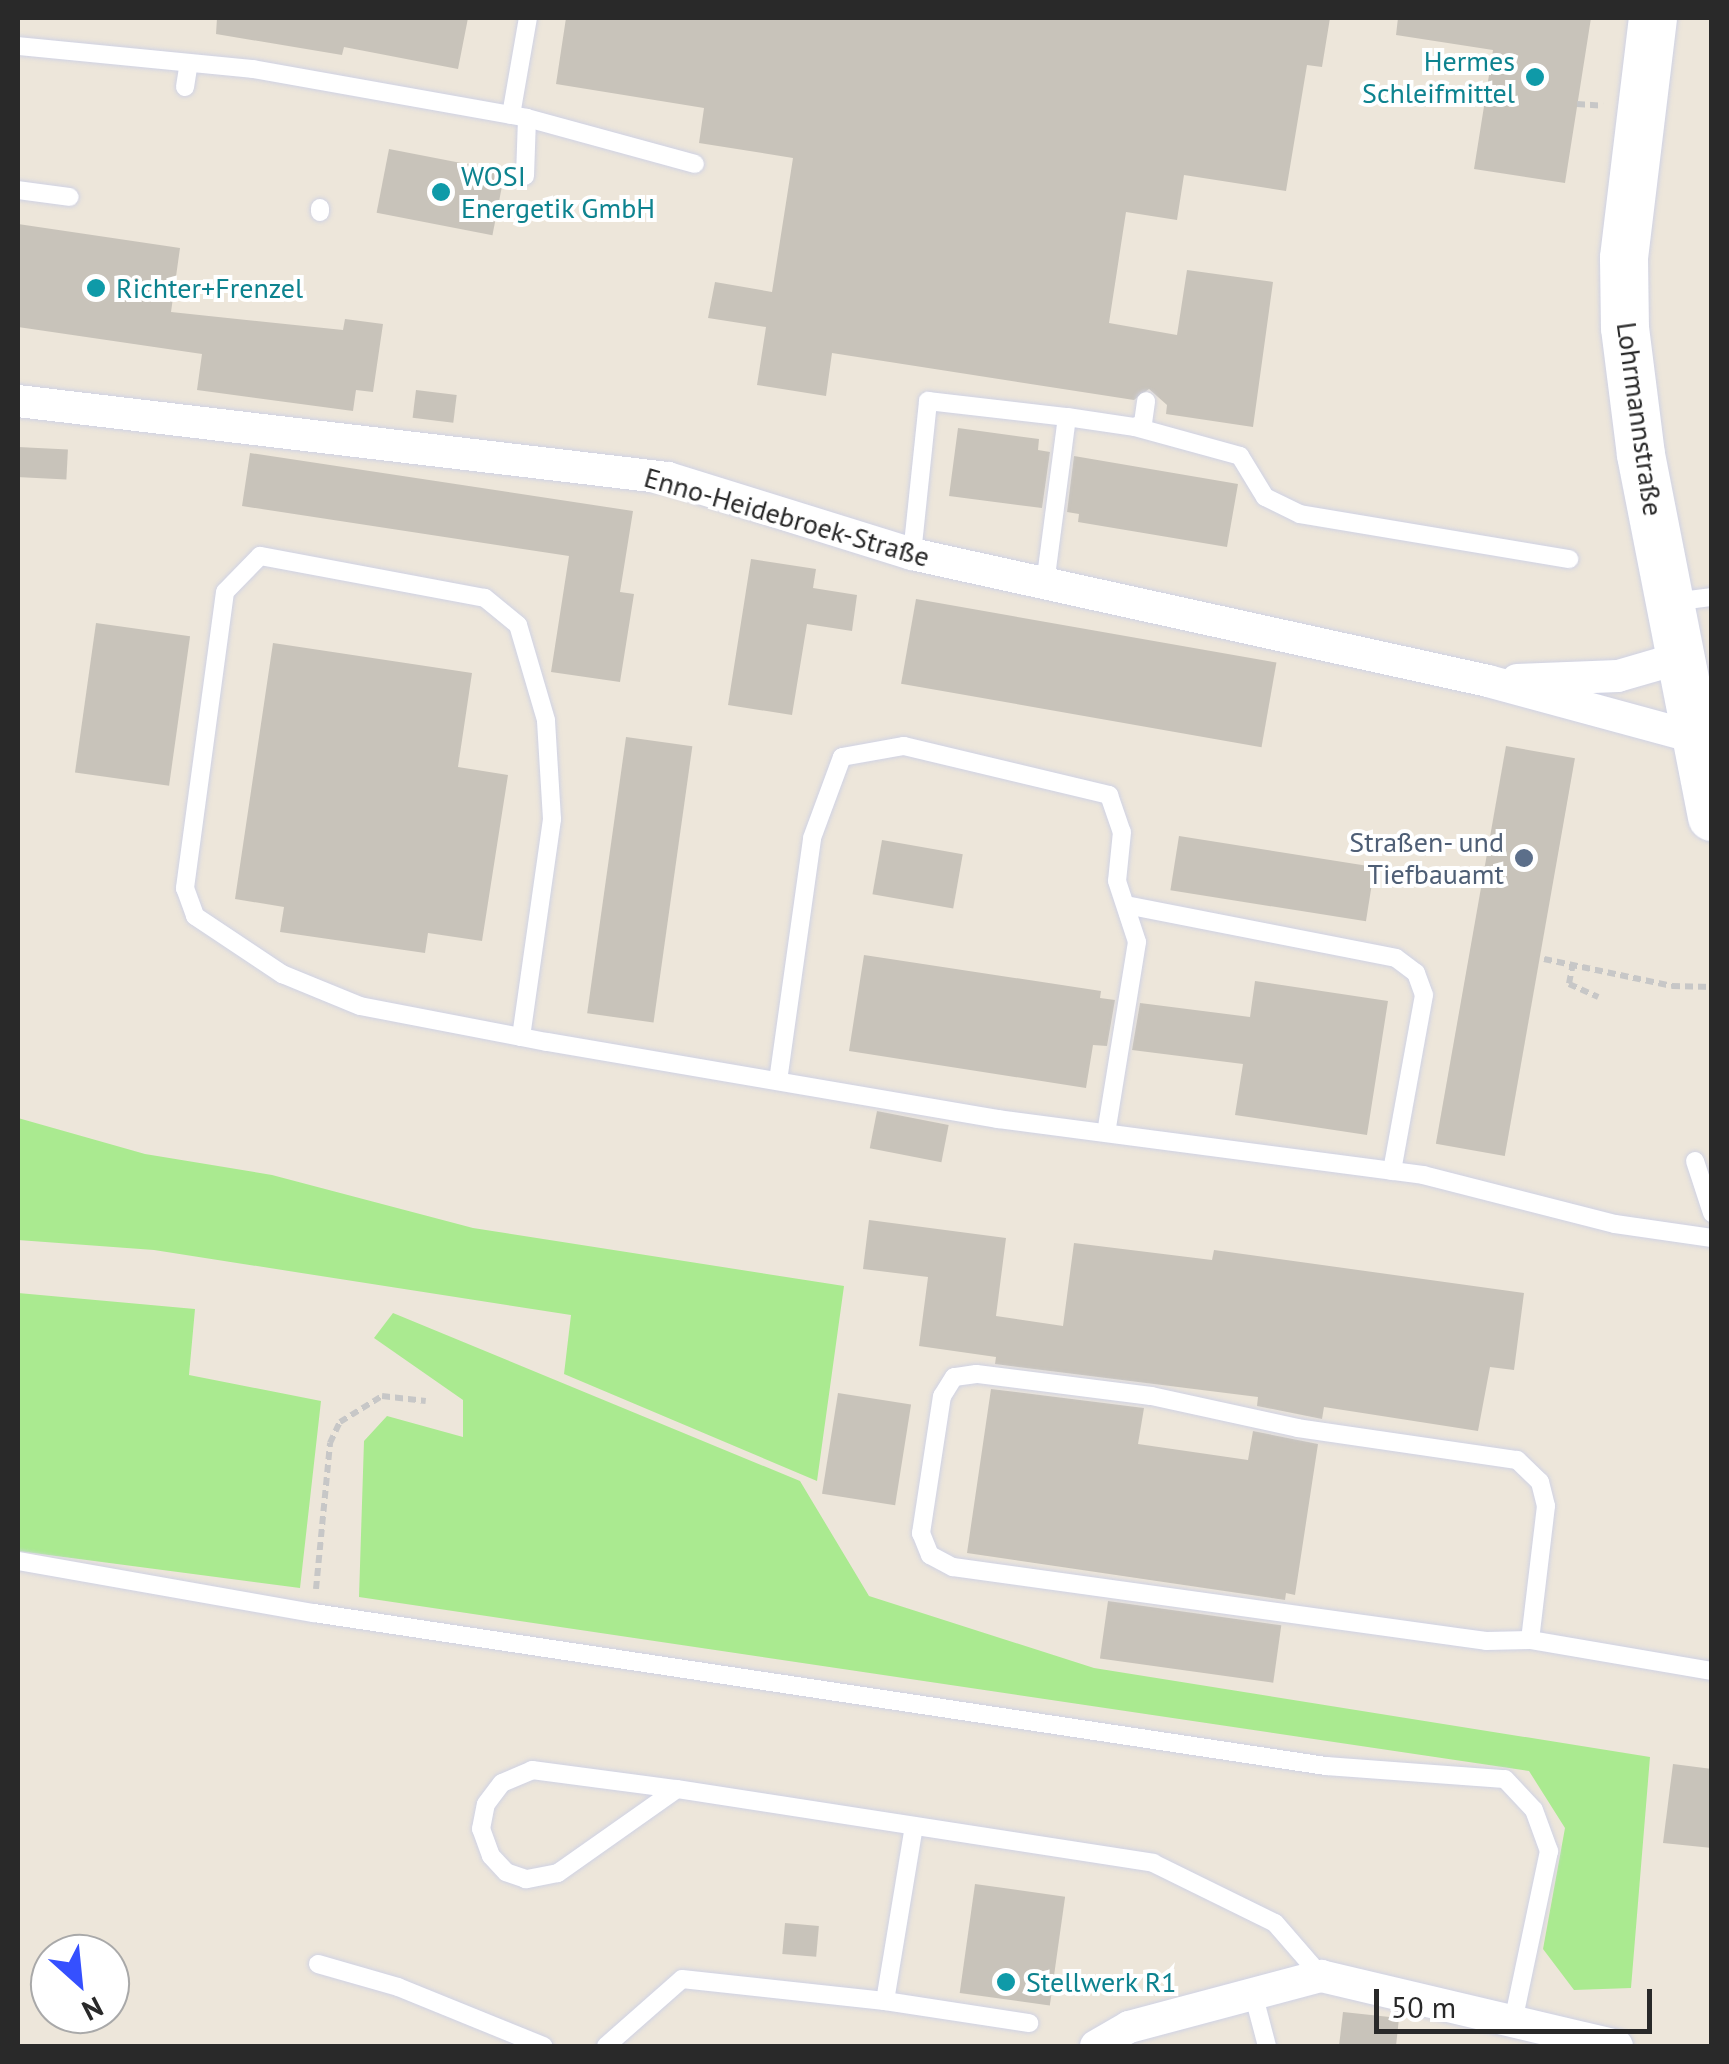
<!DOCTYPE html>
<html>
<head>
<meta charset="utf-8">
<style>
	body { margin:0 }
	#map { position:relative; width:1729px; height:2064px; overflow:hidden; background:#ede6da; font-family:"PT Sans",sans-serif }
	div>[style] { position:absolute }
	.green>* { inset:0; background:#aaea90 }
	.building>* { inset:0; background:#c8c3ba; transform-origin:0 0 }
	.path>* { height:6px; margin-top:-3px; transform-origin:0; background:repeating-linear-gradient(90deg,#c7c7c7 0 8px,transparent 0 13px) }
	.roads { filter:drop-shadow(0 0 2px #cfd2e4) drop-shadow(0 0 2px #cfd2e4) }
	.lane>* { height:18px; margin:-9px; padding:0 9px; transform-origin:9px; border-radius:9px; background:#fff }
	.street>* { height:32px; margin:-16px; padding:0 16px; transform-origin:16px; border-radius:16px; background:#fff }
	.secondary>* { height:48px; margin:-24px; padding:0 24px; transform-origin:24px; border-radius:24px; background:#fff }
	.dots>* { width:28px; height:28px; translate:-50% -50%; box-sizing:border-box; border:5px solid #fff; border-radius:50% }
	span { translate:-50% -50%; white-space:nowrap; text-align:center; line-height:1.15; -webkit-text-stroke:8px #fff; paint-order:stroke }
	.culture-label { font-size:28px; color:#0d838f }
	.right { translate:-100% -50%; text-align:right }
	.left { translate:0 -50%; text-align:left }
	.street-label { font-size:28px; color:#292929 }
	.service-label { font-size:28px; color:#4e5e75 }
	.frame { position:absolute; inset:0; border:20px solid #292929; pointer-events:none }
	.north { position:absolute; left:30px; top:1934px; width:100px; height:100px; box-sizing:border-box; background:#fff; border:2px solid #a9a9a9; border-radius:50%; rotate:153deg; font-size:28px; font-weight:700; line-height:40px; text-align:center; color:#292929 }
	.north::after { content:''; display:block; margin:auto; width:35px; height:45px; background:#3550ff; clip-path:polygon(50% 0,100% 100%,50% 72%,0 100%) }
	.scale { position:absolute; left:1374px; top:1989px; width:278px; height:45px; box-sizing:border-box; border:5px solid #292929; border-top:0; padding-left:12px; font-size:30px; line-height:35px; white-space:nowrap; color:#292929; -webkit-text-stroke:8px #fff; paint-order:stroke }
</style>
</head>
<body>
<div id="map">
	<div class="green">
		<i style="clip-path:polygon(18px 1118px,145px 1154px,272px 1175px,473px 1228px,844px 1286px,817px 1481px,564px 1374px,571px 1315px,154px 1250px,18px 1240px)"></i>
		<i style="clip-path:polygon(18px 1293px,195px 1309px,189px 1375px,321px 1401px,300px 1588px,18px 1551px)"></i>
		<i style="clip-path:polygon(393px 1313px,800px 1481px,869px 1596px,1094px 1668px,1650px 1757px,1631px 1988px,1574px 1990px,1543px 1949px,1565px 1828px,1529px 1771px,359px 1597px,364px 1441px,387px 1416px,463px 1437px,463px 1400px,374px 1338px)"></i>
	</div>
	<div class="building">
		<i style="clip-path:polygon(217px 18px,468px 18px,458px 69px,344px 47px,342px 55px,216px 34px)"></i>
		<i style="clip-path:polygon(566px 18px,1330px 18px,1322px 67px,1307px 65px,1286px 191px,1184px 175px,1177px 220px,1126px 212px,1109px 323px,1177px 335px,1187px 270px,1273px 282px,1253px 427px,1166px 414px,1167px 405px,1149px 389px,1134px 400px,832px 353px,826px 396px,757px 385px,766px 327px,708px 318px,715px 282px,772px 292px,793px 158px,699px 143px,704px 108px,556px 84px)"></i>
		<i style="clip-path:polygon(1398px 18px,1591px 18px,1565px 183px,1474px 169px,1493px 50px,1396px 35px)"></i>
		<i style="left:389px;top:149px;width:118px;height:65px;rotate:11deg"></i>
		<i style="clip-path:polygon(18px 224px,180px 248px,171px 312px,343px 330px,345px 319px,383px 324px,373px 392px,356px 390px,353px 411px,197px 390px,202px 354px,18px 327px)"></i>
		<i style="left:416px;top:390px;width:41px;height:28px;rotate:7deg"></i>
		<i style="clip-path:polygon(958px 428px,1039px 439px,1038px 450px,1050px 452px,1042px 508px,949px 496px)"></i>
		<i style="left:18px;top:447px;width:50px;height:30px;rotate:3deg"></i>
		<i style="clip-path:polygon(250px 453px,633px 511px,620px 592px,634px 594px,620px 682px,551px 672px,569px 556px,242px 506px)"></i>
		<i style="clip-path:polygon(1074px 456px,1238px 484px,1227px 547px,1078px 522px,1079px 514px,1067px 512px)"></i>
		<i style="clip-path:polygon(751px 559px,816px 569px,813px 588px,857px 595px,852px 631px,807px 624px,792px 715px,728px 705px)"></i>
		<i style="left:916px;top:599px;width:366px;height:86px;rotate:10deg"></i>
		<i style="left:96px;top:623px;width:95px;height:151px;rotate:8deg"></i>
		<i style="clip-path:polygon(273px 643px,472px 673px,458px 767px,508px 775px,482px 941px,428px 933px,425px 953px,280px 932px,284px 907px,235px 899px)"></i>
		<i style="left:626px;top:737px;width:67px;height:279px;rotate:8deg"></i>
		<i style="left:1506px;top:746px;width:70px;height:404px;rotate:10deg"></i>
		<i style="left:1179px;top:836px;width:198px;height:55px;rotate:9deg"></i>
		<i style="left:882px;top:840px;width:82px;height:55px;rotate:10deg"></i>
		<i style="clip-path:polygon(864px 955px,1101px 991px,1100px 998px,1115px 1000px,1107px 1046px,1093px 1045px,1086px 1088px,849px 1051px)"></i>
		<i style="clip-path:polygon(1255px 981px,1388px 1001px,1367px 1135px,1235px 1115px,1243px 1064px,1132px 1050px,1140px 1003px,1250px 1017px)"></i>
		<i style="left:877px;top:1111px;width:73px;height:38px;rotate:11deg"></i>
		<i style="clip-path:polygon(869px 1220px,1006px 1238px,996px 1316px,1063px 1326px,1074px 1243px,1212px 1260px,1214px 1250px,1524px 1293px,1514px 1370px,1490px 1367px,1478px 1431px,1324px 1407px,1322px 1419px,1257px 1406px,1258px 1397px,995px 1364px,996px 1357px,919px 1346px,928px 1277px,863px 1269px)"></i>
		<i style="clip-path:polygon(991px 1389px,1144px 1408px,1138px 1444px,1248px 1460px,1253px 1431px,1318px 1444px,1295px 1595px,1286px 1593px,1285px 1600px,967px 1553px)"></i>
		<i style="left:838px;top:1393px;width:74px;height:102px;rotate:9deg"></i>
		<i style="left:1108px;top:1601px;width:175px;height:58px;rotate:8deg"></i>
		<i style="clip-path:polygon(1673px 1764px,1712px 1769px,1712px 1848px,1663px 1843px)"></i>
		<i style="left:975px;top:1884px;width:91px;height:110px;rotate:8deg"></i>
		<i style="left:785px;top:1923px;width:34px;height:31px;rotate:5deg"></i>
		<i style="clip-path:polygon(1343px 2012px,1399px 2018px,1396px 2046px,1339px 2046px)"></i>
	</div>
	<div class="path">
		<i style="left:1577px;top:104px;width:26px;rotate:4deg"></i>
		<i style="left:1544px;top:959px;width:131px;rotate:11.9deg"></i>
		<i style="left:1672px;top:986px;width:40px;rotate:1.4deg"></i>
		<i style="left:1573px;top:963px;width:21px;rotate:101deg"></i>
		<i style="left:1569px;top:984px;width:32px;rotate:24deg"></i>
		<i style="left:316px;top:1589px;width:147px;rotate:-84.5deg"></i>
		<i style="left:330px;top:1443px;width:23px;rotate:-65deg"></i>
		<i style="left:340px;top:1422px;width:49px;rotate:-31.8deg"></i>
		<i style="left:382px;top:1396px;width:44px;rotate:6.5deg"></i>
	</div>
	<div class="roads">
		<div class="lane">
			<i style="left:18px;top:46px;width:236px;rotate:5.6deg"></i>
			<i style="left:253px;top:69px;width:278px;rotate:10.1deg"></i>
			<i style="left:527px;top:118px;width:174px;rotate:15.3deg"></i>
			<i style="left:185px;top:87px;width:24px;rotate:-81deg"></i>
			<i style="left:511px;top:115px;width:98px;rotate:-80.1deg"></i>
			<i style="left:525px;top:176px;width:58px;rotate:-88deg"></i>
			<i style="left:18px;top:190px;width:52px;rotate:7.7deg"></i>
			<i style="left:320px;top:212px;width:4px;rotate:-90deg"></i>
			<i style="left:1135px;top:427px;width:109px;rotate:15.4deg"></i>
			<i style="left:1240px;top:456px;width:48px;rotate:58.6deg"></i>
			<i style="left:1265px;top:497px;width:39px;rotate:26deg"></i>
			<i style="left:1300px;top:514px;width:273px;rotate:9.5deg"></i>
			<i style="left:912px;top:554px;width:154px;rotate:-84deg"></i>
			<i style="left:928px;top:401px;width:140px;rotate:6.6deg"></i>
			<i style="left:1045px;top:584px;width:168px;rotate:-82.5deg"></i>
			<i style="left:1067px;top:417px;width:69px;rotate:8.4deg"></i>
			<i style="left:1135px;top:427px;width:9px;rotate:-27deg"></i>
			<i style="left:1143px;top:423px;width:22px;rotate:-82deg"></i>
			<i style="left:1672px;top:602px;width:40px;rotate:-7.1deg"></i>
			<i style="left:1126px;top:905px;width:275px;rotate:11.1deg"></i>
			<i style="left:1396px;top:958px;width:25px;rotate:37deg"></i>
			<i style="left:1416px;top:973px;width:23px;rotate:70deg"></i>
			<i style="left:1424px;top:995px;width:179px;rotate:100.3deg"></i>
			<i style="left:521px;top:1037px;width:220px;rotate:-81.9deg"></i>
			<i style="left:552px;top:819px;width:99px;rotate:-93.5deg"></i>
			<i style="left:546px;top:720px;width:99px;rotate:-106.4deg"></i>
			<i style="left:518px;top:625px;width:43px;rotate:-140.7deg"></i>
			<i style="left:485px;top:598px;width:229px;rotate:-169.4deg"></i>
			<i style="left:260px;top:556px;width:50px;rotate:134.2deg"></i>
			<i style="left:225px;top:592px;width:299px;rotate:97.7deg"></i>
			<i style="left:185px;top:888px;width:30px;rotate:70deg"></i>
			<i style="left:195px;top:916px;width:105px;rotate:33.7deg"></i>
			<i style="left:282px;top:974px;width:84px;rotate:22.3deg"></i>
			<i style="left:360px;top:1006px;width:164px;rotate:10.9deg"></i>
			<i style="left:521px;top:1037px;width:26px;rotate:11deg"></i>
			<i style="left:547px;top:1042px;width:458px;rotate:9.7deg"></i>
			<i style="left:998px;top:1119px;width:429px;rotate:7.5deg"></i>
			<i style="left:1423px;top:1175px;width:198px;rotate:14.3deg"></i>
			<i style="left:1615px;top:1224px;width:98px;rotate:8.2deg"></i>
			<i style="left:778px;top:1081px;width:245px;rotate:-82deg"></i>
			<i style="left:812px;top:838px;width:86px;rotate:-69.7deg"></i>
			<i style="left:842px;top:757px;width:63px;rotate:-10.1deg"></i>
			<i style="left:904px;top:746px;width:211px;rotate:13.4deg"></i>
			<i style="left:1109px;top:795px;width:39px;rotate:71deg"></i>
			<i style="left:1122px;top:832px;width:49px;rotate:95.8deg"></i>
			<i style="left:1117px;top:881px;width:64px;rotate:71.8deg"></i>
			<i style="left:1137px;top:942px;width:193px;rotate:99.2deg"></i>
			<i style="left:1695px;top:1161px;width:55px;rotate:71.9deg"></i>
			<i style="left:18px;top:1561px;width:301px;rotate:10deg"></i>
			<i style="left:314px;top:1613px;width:1024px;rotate:8.6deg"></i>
			<i style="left:1326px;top:1766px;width:179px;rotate:4.2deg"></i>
			<i style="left:1505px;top:1779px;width:42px;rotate:46.9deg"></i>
			<i style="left:1534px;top:1810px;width:44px;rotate:69.9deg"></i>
			<i style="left:1549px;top:1851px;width:170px;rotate:101.9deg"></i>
			<i style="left:1530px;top:1640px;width:135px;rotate:-83.2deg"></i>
			<i style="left:1546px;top:1506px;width:25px;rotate:-104deg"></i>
			<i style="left:1540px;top:1482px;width:32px;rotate:-136deg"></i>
			<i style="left:1517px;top:1460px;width:221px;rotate:-171.7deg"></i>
			<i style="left:1298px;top:1428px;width:150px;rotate:-167.7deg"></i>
			<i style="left:1151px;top:1396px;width:176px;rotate:-172.8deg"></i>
			<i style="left:976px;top:1374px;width:22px;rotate:172deg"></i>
			<i style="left:954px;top:1377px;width:22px;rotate:122deg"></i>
			<i style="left:942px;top:1396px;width:139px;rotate:98.7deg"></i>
			<i style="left:921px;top:1533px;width:24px;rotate:68deg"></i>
			<i style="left:930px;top:1555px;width:26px;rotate:28deg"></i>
			<i style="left:953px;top:1567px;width:538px;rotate:7.9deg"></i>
			<i style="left:1486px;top:1641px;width:44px;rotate:-1.3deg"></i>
			<i style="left:1530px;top:1640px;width:185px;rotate:9.7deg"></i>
			<i style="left:677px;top:1789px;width:146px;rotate:144.8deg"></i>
			<i style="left:558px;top:1873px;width:33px;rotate:169deg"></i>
			<i style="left:526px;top:1879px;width:21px;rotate:-161deg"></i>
			<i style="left:506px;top:1872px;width:22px;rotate:-133deg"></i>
			<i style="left:491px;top:1856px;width:29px;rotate:-110deg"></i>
			<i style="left:481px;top:1829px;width:25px;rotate:-79deg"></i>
			<i style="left:486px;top:1804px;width:26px;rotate:-53deg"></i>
			<i style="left:502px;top:1783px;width:33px;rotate:-23deg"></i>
			<i style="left:532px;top:1770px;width:146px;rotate:7.5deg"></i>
			<i style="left:677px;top:1789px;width:482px;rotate:8.8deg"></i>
			<i style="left:1153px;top:1863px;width:136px;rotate:26.2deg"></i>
			<i style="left:1275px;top:1923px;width:70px;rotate:49deg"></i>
			<i style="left:318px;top:1964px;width:83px;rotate:16deg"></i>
			<i style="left:398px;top:1987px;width:157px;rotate:22.1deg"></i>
			<i style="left:1253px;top:1993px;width:55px;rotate:75.2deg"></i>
			<i style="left:885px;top:2001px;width:146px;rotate:8.7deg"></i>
			<i style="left:606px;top:2046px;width:101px;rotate:-41.4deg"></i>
			<i style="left:682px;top:1979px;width:204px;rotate:6.2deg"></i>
			<i style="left:885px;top:2001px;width:177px;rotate:-80.6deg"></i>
		</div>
		<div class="street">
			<i style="left:18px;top:401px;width:655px;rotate:6.76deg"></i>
			<i style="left:668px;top:478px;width:256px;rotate:17.3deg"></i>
			<i style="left:912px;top:554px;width:590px;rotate:12.43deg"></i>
			<i style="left:1488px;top:681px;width:213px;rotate:15.2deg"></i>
			<i style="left:1517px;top:680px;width:101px;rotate:-2.3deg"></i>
			<i style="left:1618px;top:676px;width:65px;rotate:-16.2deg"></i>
			<i style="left:1096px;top:2046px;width:38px;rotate:-30deg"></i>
			<i style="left:1129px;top:2027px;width:199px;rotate:-14.9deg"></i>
			<i style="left:1321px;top:1976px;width:304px;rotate:13.3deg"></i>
		</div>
		<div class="secondary">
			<i style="left:1653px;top:18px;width:242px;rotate:96.9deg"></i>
			<i style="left:1624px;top:258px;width:70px;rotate:89.2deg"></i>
			<i style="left:1625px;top:328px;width:128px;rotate:82.8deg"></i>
			<i style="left:1641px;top:455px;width:369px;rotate:78.9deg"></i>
		</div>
	</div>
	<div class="dots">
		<i style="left:1535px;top:77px;background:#0f9aa8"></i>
		<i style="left:441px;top:192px;background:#0f9aa8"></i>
		<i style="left:96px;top:288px;background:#0f9aa8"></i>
		<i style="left:1524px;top:858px;background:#5c6f8a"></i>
		<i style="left:1006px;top:1982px;background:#0f9aa8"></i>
	</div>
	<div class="culture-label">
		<span class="right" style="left:1515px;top:77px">Hermes<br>Schleifmittel</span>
		<span class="left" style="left:461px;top:192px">WOSI<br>Energetik GmbH</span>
		<span class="left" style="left:116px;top:288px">Richter+Frenzel</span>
		<span class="left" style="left:1026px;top:1982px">Stellwerk R1</span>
	</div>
	<div class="street-label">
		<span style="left:1640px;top:419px;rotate:82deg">Lohrmannstraße</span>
		<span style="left:787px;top:517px;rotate:16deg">Enno-Heidebroek-Straße</span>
	</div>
	<div class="service-label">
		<span class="right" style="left:1504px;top:858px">Straßen- und<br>Tiefbauamt</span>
	</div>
	<div class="frame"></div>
	<div class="north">N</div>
	<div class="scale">50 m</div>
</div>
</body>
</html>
